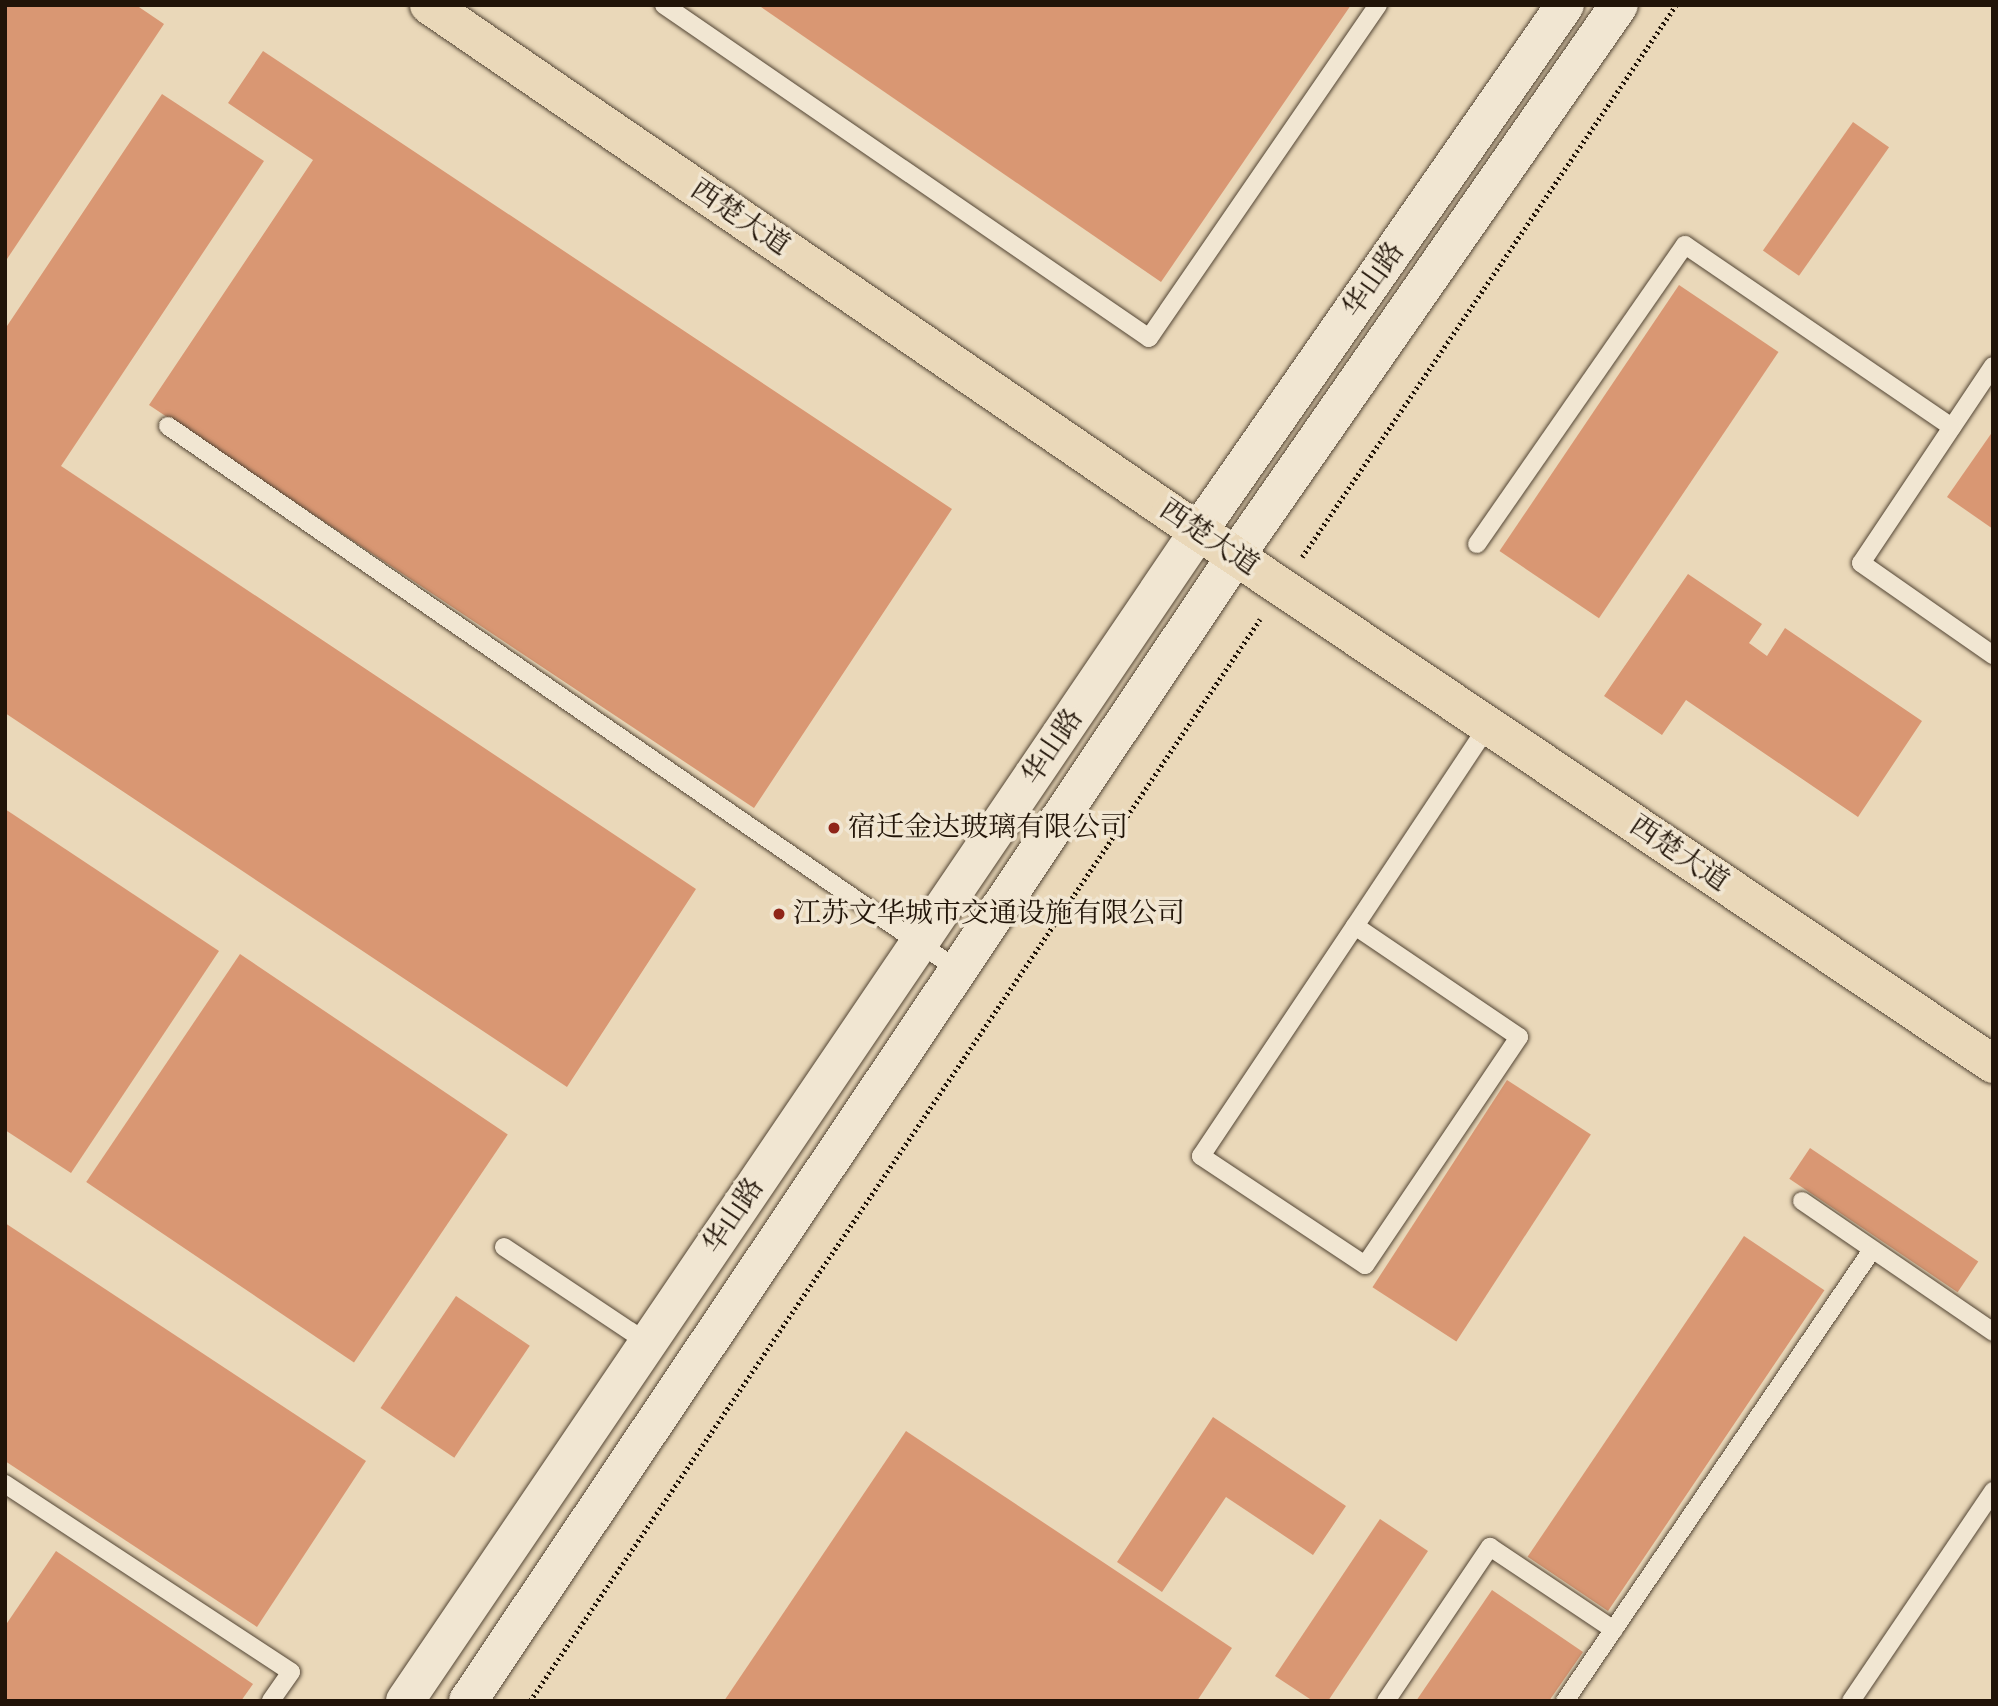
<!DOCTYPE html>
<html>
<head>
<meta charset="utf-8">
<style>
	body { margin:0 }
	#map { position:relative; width:1998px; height:1706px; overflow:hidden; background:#ead8b9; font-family:"IM FELL DW Pica","Noto Serif SC",serif }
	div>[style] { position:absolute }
	.building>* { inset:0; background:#d99773; transform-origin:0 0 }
	.path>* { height:4.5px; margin-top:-2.25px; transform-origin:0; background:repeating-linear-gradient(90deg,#211408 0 2px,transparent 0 5.5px) }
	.roads { filter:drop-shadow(0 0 2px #534534) drop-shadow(0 0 2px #534534) }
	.lane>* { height:18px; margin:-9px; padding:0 9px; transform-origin:9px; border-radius:9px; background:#f1e6d2 }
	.secondary>* { height:38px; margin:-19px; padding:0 19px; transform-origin:19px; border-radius:19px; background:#f1e6d2 }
	.primary>* { height:38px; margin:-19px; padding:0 19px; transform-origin:19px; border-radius:19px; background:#ead8b9 }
	.dots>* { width:19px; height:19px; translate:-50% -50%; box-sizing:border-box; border:4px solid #f1e6d2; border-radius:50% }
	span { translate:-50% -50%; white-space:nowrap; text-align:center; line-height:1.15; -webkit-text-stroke:7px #f1e6d2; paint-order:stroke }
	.street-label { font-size:28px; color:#211408 }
	.poi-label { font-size:28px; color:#211408 }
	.left { translate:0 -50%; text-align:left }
	.frame { position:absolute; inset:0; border:7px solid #211408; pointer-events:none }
</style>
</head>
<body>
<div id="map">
	<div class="building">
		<i style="clip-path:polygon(5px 5px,136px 5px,164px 24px,5px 262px)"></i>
		<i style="clip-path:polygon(758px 5px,1351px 5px,1161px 282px)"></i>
		<i style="clip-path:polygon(263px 51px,952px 509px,754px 808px,149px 405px,313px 160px,228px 103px)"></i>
		<i style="clip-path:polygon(162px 94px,264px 161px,61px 466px,696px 889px,567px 1087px,5px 713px,5px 329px)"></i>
		<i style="left:1853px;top:122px;width:44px;height:157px;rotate:35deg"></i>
		<i style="left:1679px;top:285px;width:120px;height:321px;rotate:34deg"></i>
		<i style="clip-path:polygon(1993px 431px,1993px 529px,1947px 497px)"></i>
		<i style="clip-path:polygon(1688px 574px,1762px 624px,1749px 643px,1767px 656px,1785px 628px,1922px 721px,1858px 817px,1686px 700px,1662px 735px,1604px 696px)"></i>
		<i style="clip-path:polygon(5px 809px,219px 951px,71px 1173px,5px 1130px)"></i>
		<i style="left:240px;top:954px;width:323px;height:275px;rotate:34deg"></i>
		<i style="left:1507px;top:1080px;width:100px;height:247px;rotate:33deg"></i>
		<i style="left:1810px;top:1148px;width:203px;height:37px;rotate:34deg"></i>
		<i style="clip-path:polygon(5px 1223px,366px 1461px,257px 1627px,5px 1461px)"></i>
		<i style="left:1744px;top:1236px;width:97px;height:387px;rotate:34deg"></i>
		<i style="left:456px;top:1296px;width:89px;height:135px;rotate:34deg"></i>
		<i style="clip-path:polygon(1213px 1417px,1346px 1506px,1313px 1555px,1226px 1497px,1162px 1592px,1117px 1562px)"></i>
		<i style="clip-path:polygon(906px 1431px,1232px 1648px,1197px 1701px,724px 1701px)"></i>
		<i style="clip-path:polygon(1380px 1519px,1428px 1551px,1328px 1701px,1313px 1701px,1275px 1676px)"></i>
		<i style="clip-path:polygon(56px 1551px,253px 1684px,241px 1701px,5px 1701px,5px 1626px)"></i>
		<i style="clip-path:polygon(1492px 1590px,1583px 1652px,1549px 1701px,1416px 1701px)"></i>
	</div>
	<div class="path">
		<i style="left:1302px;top:557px;width:667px;rotate:-55.88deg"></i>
		<i style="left:530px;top:1701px;width:1305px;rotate:-55.99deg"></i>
	</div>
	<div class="roads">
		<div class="lane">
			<i style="left:664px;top:5px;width:588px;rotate:34.47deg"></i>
			<i style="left:1149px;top:338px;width:404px;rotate:-55.5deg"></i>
			<i style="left:1993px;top:366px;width:237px;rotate:123.8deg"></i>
			<i style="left:1861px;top:563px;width:161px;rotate:34.9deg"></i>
			<i style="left:168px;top:426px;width:959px;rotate:34.55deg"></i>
			<i style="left:1477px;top:544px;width:364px;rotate:-55.2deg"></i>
			<i style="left:1685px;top:245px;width:323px;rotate:34.3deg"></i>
			<i style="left:1355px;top:926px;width:198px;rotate:34.1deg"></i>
			<i style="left:1519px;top:1037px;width:275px;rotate:124deg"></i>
			<i style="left:1365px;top:1265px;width:197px;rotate:-146.4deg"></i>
			<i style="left:1201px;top:1156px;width:277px;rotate:-56.2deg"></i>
			<i style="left:1355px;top:926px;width:240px;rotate:-56.4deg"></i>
			<i style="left:1802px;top:1201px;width:232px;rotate:34.4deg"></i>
			<i style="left:504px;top:1247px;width:173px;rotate:33.7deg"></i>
			<i style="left:5px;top:1484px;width:342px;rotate:33.3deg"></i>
			<i style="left:291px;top:1672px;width:35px;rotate:125deg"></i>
			<i style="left:1386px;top:1701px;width:186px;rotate:-56deg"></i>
			<i style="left:1490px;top:1547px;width:149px;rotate:33.8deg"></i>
			<i style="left:1565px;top:1701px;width:546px;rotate:-55.76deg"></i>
			<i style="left:1851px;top:1701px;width:254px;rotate:-55.9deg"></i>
		</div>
		<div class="secondary">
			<i style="left:405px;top:1701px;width:1413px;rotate:-55.85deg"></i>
			<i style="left:1198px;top:532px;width:642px;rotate:-55.15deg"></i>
			<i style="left:468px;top:1701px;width:1377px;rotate:-56.16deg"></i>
			<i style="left:1235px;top:557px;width:672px;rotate:-55.18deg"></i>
		</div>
		<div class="primary">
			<i style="left:429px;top:5px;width:899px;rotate:34.4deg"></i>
			<i style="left:1171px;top:513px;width:990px;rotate:33.83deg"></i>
		</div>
	</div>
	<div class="dots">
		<i style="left:834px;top:828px;background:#8f2418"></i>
		<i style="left:779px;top:914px;background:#8f2418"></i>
	</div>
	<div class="street-label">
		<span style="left:740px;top:218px;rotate:34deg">西楚大道</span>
		<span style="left:1374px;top:280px;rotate:-55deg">华山路</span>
		<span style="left:1209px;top:538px;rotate:34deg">西楚大道</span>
		<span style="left:1053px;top:747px;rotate:-56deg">华山路</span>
		<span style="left:1679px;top:854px;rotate:34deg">西楚大道</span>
		<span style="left:734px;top:1216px;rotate:-56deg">华山路</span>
	</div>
	<div class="poi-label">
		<span class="left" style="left:848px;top:828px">宿迁金达玻璃有限公司</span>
		<span class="left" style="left:793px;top:914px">江苏文华城市交通设施有限公司</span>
	</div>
	<div class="frame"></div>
</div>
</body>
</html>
